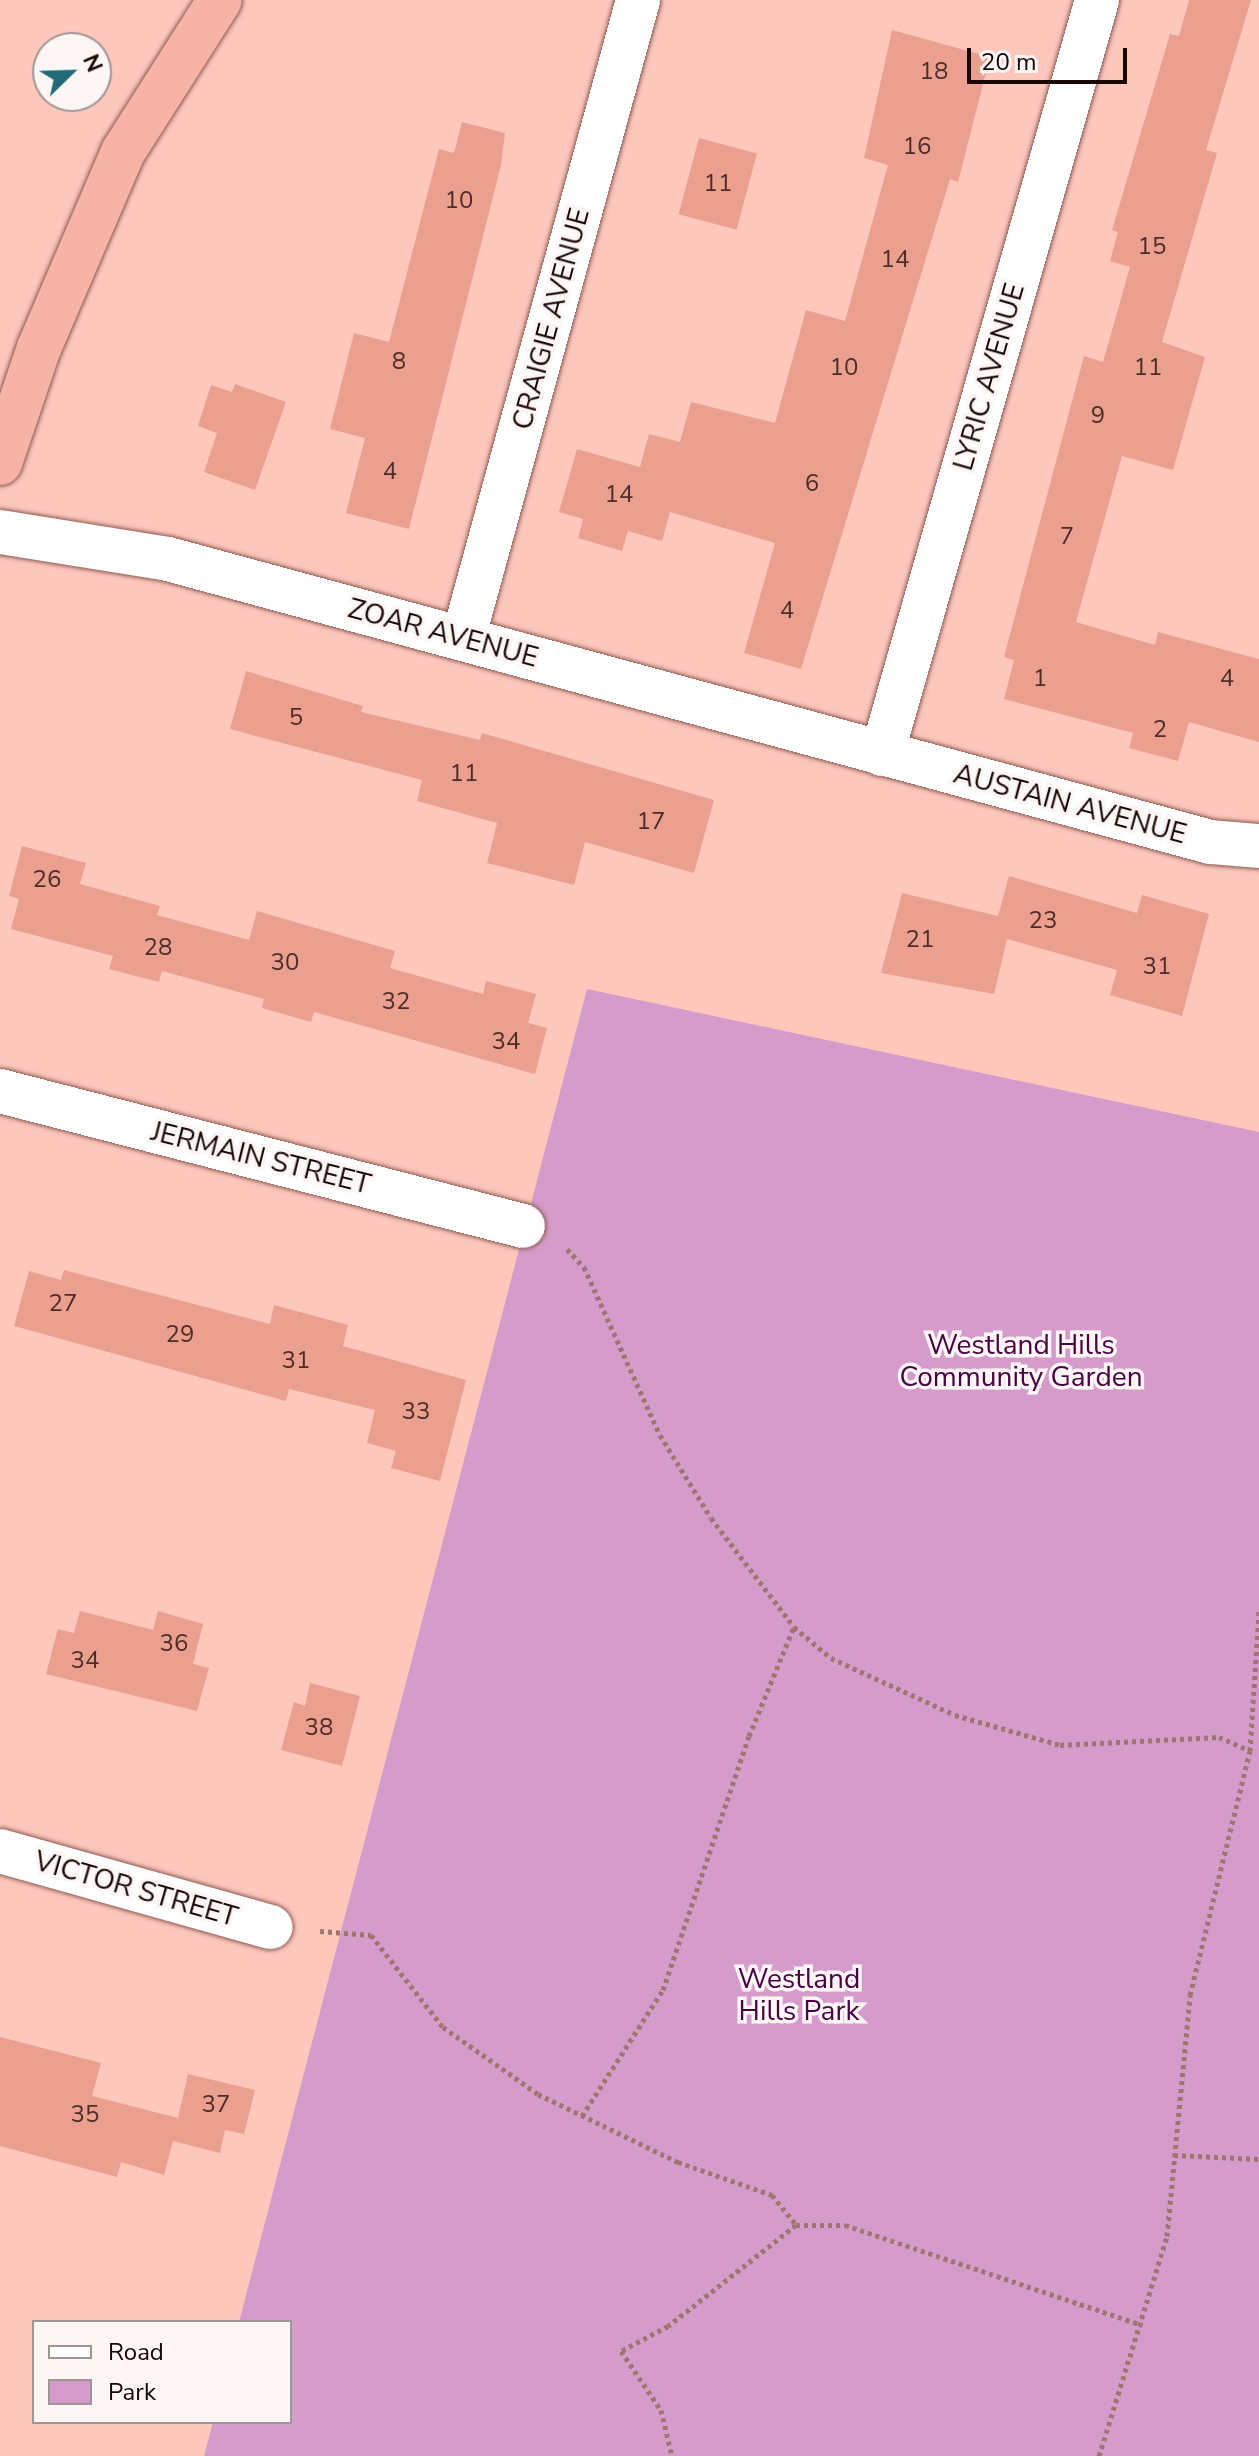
<!DOCTYPE html>
<html>
<head>
<meta charset="utf-8">
<style>
	body { margin:0 }
	#map { position:relative; width:1259px; height:2456px; overflow:hidden; background:#fec7bc; font-family:"Nunito Sans",sans-serif }
	div>[style] { position:absolute }
	.green>* { inset:0; background:#d59bcb }
	.building>* { inset:0; background:#eb9f8f; transform-origin:0 0 }
	.path>* { height:5px; margin-top:-2.5px; transform-origin:0; background:repeating-linear-gradient(90deg,#9e766f 0 4px,transparent 0 8px) }
	.roads { filter:drop-shadow(0 0 2px #8b5b52) drop-shadow(0 0 2px #8b5b52) }
	.minor>* { height:44px; margin:-22px; padding:0 22px; transform-origin:22px; border-radius:22px; background:#fff }
	.highway>* { height:44px; margin:-22px; padding:0 22px; transform-origin:22px; border-radius:22px; background:#f7b4a6 }
	span { translate:-50% -50%; white-space:nowrap; text-align:center; line-height:1.15; -webkit-text-stroke:7px #fcf6f5; paint-order:stroke }
	.number-label { font-size:24px; color:#4e2d28 }
	.number-label span { -webkit-text-stroke-width:0 }
	.street-label { font-size:28px; color:#190705 }
	.park-label { font-size:28px; color:#4a0244 }
	.legend { position:absolute; left:32px; top:2320px; width:260px; height:104px; box-sizing:border-box; background:#fcf6f5; border:2px solid #a19695; margin:0; padding:10px 14px; list-style:none; font-size:24px; color:#190705 }
	.legend li { display:flex; align-items:center; gap:16px; height:40px }
	.legend b { width:40px; border:2px solid #a19695 }
	.north { position:absolute; left:32px; top:32px; width:80px; height:80px; box-sizing:border-box; background:#fcf6f5; border:2px solid #a19695; border-radius:50%; rotate:67deg; font-size:22px; font-weight:700; line-height:32px; text-align:center; color:#190705 }
	.north::after { content:''; display:block; margin:auto; width:28px; height:36px; background:#236a77; clip-path:polygon(50% 0,100% 100%,50% 72%,0 100%) }
	.scale { position:absolute; left:967px; top:48px; width:160px; height:36px; box-sizing:border-box; border:4px solid #190705; border-top:0; padding-left:10px; font-size:24px; line-height:28px; white-space:nowrap; color:#190705; -webkit-text-stroke:6px #fcf6f5; paint-order:stroke }
</style>
</head>
<body>
<div id="map">
	<div class="green">
		<i style="clip-path:polygon(587px 989px,1259px 1132px,1259px 2456px,204px 2456px,213px 2422px,290px 2422px,290px 2322px,239px 2322px)"></i>
	</div>
	<div class="building">
		<i style="clip-path:polygon(1189px 0,1251px 0,1206px 150px,1217px 153px,1162px 342px,1205px 357px,1173px 470px,1122px 456px,1076px 622px,1155px 645px,1158px 632px,1259px 659px,1259px 742px,1189px 722px,1178px 761px,1129px 748px,1133px 733px,1004px 699px,1014px 660px,1004px 657px,1084px 356px,1103px 362px,1130px 267px,1110px 261px,1118px 232px,1112px 230px,1170px 34px,1179px 36px)"></i>
		<i style="clip-path:polygon(892px 30px,990px 57px,958px 182px,950px 179px,801px 669px,744px 653px,775px 543px,670px 512px,662px 541px,628px 531px,622px 551px,578px 538px,583px 519px,559px 512px,577px 449px,640px 467px,649px 434px,680px 442px,691px 402px,775px 423px,806px 310px,845px 321px,888px 165px,864px 158px)"></i>
		<i style="clip-path:polygon(462px 122px,505px 133px,501px 165px,409px 529px,346px 513px,365px 438px,330px 429px,354px 333px,389px 342px,439px 149px,454px 153px)"></i>
		<i style="left:699px;top:138px;width:60px;height:79px;rotate:15deg"></i>
		<i style="clip-path:polygon(235px 384px,286px 402px,255px 490px,204px 472px,217px 433px,198px 426px,211px 385px,232px 392px)"></i>
		<i style="clip-path:polygon(246px 671px,363px 706px,361px 712px,480px 740px,482px 733px,714px 800px,694px 873px,585px 842px,574px 885px,487px 863px,497px 823px,417px 801px,422px 780px,230px 729px)"></i>
		<i style="clip-path:polygon(22px 846px,86px 863px,80px 884px,160px 906px,157px 915px,249px 940px,257px 911px,395px 951px,390px 968px,483px 994px,486px 981px,536px 994px,528px 1023px,547px 1028px,535px 1074px,314px 1012px,311px 1022px,262px 1008px,264px 999px,162px 971px,159px 982px,109px 969px,113px 956px,11px 929px,19px 899px,9px 896px)"></i>
		<i style="clip-path:polygon(1009px 876px,1137px 913px,1142px 895px,1209px 914px,1182px 1016px,1110px 995px,1117px 970px,1007px 939px,994px 994px,881px 973px,902px 893px,998px 916px)"></i>
		<i style="clip-path:polygon(64px 1270px,270px 1324px,274px 1305px,348px 1325px,343px 1346px,466px 1380px,440px 1481px,391px 1468px,396px 1451px,367px 1443px,375px 1410px,289px 1389px,286px 1401px,14px 1326px,29px 1271px,61px 1280px)"></i>
		<i style="clip-path:polygon(80px 1611px,153px 1630px,158px 1611px,203px 1624px,193px 1664px,209px 1668px,197px 1711px,46px 1674px,58px 1629px,74px 1633px)"></i>
		<i style="clip-path:polygon(310px 1683px,360px 1696px,342px 1766px,281px 1750px,294px 1702px,305px 1706px)"></i>
		<i style="clip-path:polygon(0 2037px,101px 2063px,92px 2096px,178px 2118px,188px 2074px,255px 2090px,244px 2134px,225px 2130px,220px 2153px,173px 2141px,164px 2175px,121px 2162px,117px 2177px,0 2146px)"></i>
	</div>
	<div class="path">
		<i style="left:567px;top:1249px;width:25px;rotate:47deg"></i>
		<i style="left:584px;top:1267px;width:184px;rotate:65.7deg"></i>
		<i style="left:660px;top:1435px;width:97px;rotate:58.4deg"></i>
		<i style="left:711px;top:1518px;width:137px;rotate:52.7deg"></i>
		<i style="left:794px;top:1627px;width:48px;rotate:40deg"></i>
		<i style="left:831px;top:1658px;width:136px;rotate:24.7deg"></i>
		<i style="left:955px;top:1715px;width:109px;rotate:15.9deg"></i>
		<i style="left:1060px;top:1745px;width:159px;rotate:-2.9deg"></i>
		<i style="left:1219px;top:1737px;width:34px;rotate:24deg"></i>
		<i style="left:320px;top:1931px;width:51px;rotate:4.5deg"></i>
		<i style="left:371px;top:1935px;width:117px;rotate:52deg"></i>
		<i style="left:443px;top:2027px;width:116px;rotate:35.2deg"></i>
		<i style="left:538px;top:2094px;width:156px;rotate:25.9deg"></i>
		<i style="left:678px;top:2162px;width:100px;rotate:19.3deg"></i>
		<i style="left:772px;top:2195px;width:38px;rotate:51deg"></i>
		<i style="left:796px;top:2225px;width:163px;rotate:141.7deg"></i>
		<i style="left:668px;top:2326px;width:53px;rotate:152deg"></i>
		<i style="left:621px;top:2351px;width:71px;rotate:55.9deg"></i>
		<i style="left:661px;top:2410px;width:47px;rotate:76.6deg"></i>
		<i style="left:582px;top:2116px;width:150px;rotate:-57.3deg"></i>
		<i style="left:663px;top:1990px;width:268px;rotate:-71.3deg"></i>
		<i style="left:749px;top:1736px;width:118px;rotate:-67.6deg"></i>
		<i style="left:1174px;top:2155px;width:85px;rotate:2.7deg"></i>
		<i style="left:796px;top:2225px;width:49px"></i>
		<i style="left:845px;top:2225px;width:314px;rotate:18.6deg"></i>
		<i style="left:1099px;top:2456px;width:230px;rotate:-72.8deg"></i>
		<i style="left:1167px;top:2236px;width:242px;rotate:-84.5deg"></i>
		<i style="left:1190px;top:1995px;width:251px;rotate:-76.2deg"></i>
		<i style="left:1250px;top:1751px;width:140px;rotate:-86.3deg"></i>
	</div>
	<div class="roads">
		<div class="minor">
			<i style="left:0;top:532px;width:170px;rotate:9.1deg"></i>
			<i style="left:168px;top:559px;width:1080px;rotate:15.19deg"></i>
			<i style="left:1210px;top:842px;width:49px;rotate:4.7deg"></i>
			<i style="left:463px;top:639px;width:663px;rotate:-74.68deg"></i>
			<i style="left:882px;top:754px;width:784px;rotate:-74.08deg"></i>
			<i style="left:0;top:1091px;width:540px;rotate:14.47deg"></i>
			<i style="left:0;top:1851px;width:281px;rotate:15.7deg"></i>
		</div>
		<div class="highway">
			<i style="left:0;top:463px;width:121px;rotate:-71.3deg"></i>
			<i style="left:39px;top:348px;width:213px;rotate:-66.8deg"></i>
			<i style="left:123px;top:152px;width:180px;rotate:-57.5deg"></i>
		</div>
	</div>
	<div class="number-label">
		<span style="left:934px;top:72px">18</span>
		<span style="left:917px;top:147px">16</span>
		<span style="left:718px;top:184px">11</span>
		<span style="left:459px;top:201px">10</span>
		<span style="left:1152px;top:247px">15</span>
		<span style="left:895px;top:260px">14</span>
		<span style="left:399px;top:362px">8</span>
		<span style="left:844px;top:368px">10</span>
		<span style="left:1148px;top:368px">11</span>
		<span style="left:1098px;top:416px">9</span>
		<span style="left:390px;top:472px">4</span>
		<span style="left:812px;top:484px">6</span>
		<span style="left:619px;top:495px">14</span>
		<span style="left:1067px;top:537px">7</span>
		<span style="left:787px;top:611px">4</span>
		<span style="left:1040px;top:679px">1</span>
		<span style="left:1227px;top:679px">4</span>
		<span style="left:296px;top:718px">5</span>
		<span style="left:1160px;top:730px">2</span>
		<span style="left:464px;top:774px">11</span>
		<span style="left:651px;top:822px">17</span>
		<span style="left:47px;top:880px">26</span>
		<span style="left:1043px;top:921px">23</span>
		<span style="left:920px;top:940px">21</span>
		<span style="left:158px;top:948px">28</span>
		<span style="left:285px;top:963px">30</span>
		<span style="left:1157px;top:967px">31</span>
		<span style="left:396px;top:1002px">32</span>
		<span style="left:506px;top:1042px">34</span>
		<span style="left:63px;top:1304px">27</span>
		<span style="left:180px;top:1335px">29</span>
		<span style="left:296px;top:1361px">31</span>
		<span style="left:416px;top:1412px">33</span>
		<span style="left:174px;top:1644px">36</span>
		<span style="left:85px;top:1661px">34</span>
		<span style="left:319px;top:1728px">38</span>
		<span style="left:216px;top:2105px">37</span>
		<span style="left:85px;top:2115px">35</span>
	</div>
	<div class="street-label">
		<span style="left:551px;top:319px;rotate:-75deg">CRAIGIE AVENUE</span>
		<span style="left:989px;top:377px;rotate:-74deg">LYRIC AVENUE</span>
		<span style="left:443px;top:633px;rotate:15deg">ZOAR AVENUE</span>
		<span style="left:1070px;top:804px;rotate:15deg">AUSTAIN AVENUE</span>
		<span style="left:261px;top:1158px;rotate:14deg">JERMAIN STREET</span>
		<span style="left:136px;top:1889px;rotate:16deg">VICTOR STREET</span>
	</div>
	<div class="park-label">
		<span style="left:1021px;top:1361px">Westland Hills<br>Community Garden</span>
		<span style="left:799px;top:1995px">Westland<br>Hills Park</span>
	</div>
	<ul class="legend">
	<li><b style="height:10px;background:#fff"></b>Road</li>
	<li><b style="height:22px;background:#d59bcb"></b>Park</li>
	</ul>
	<div class="north">N</div>
	<div class="scale">20 m</div>
</div>
</body>
</html>
